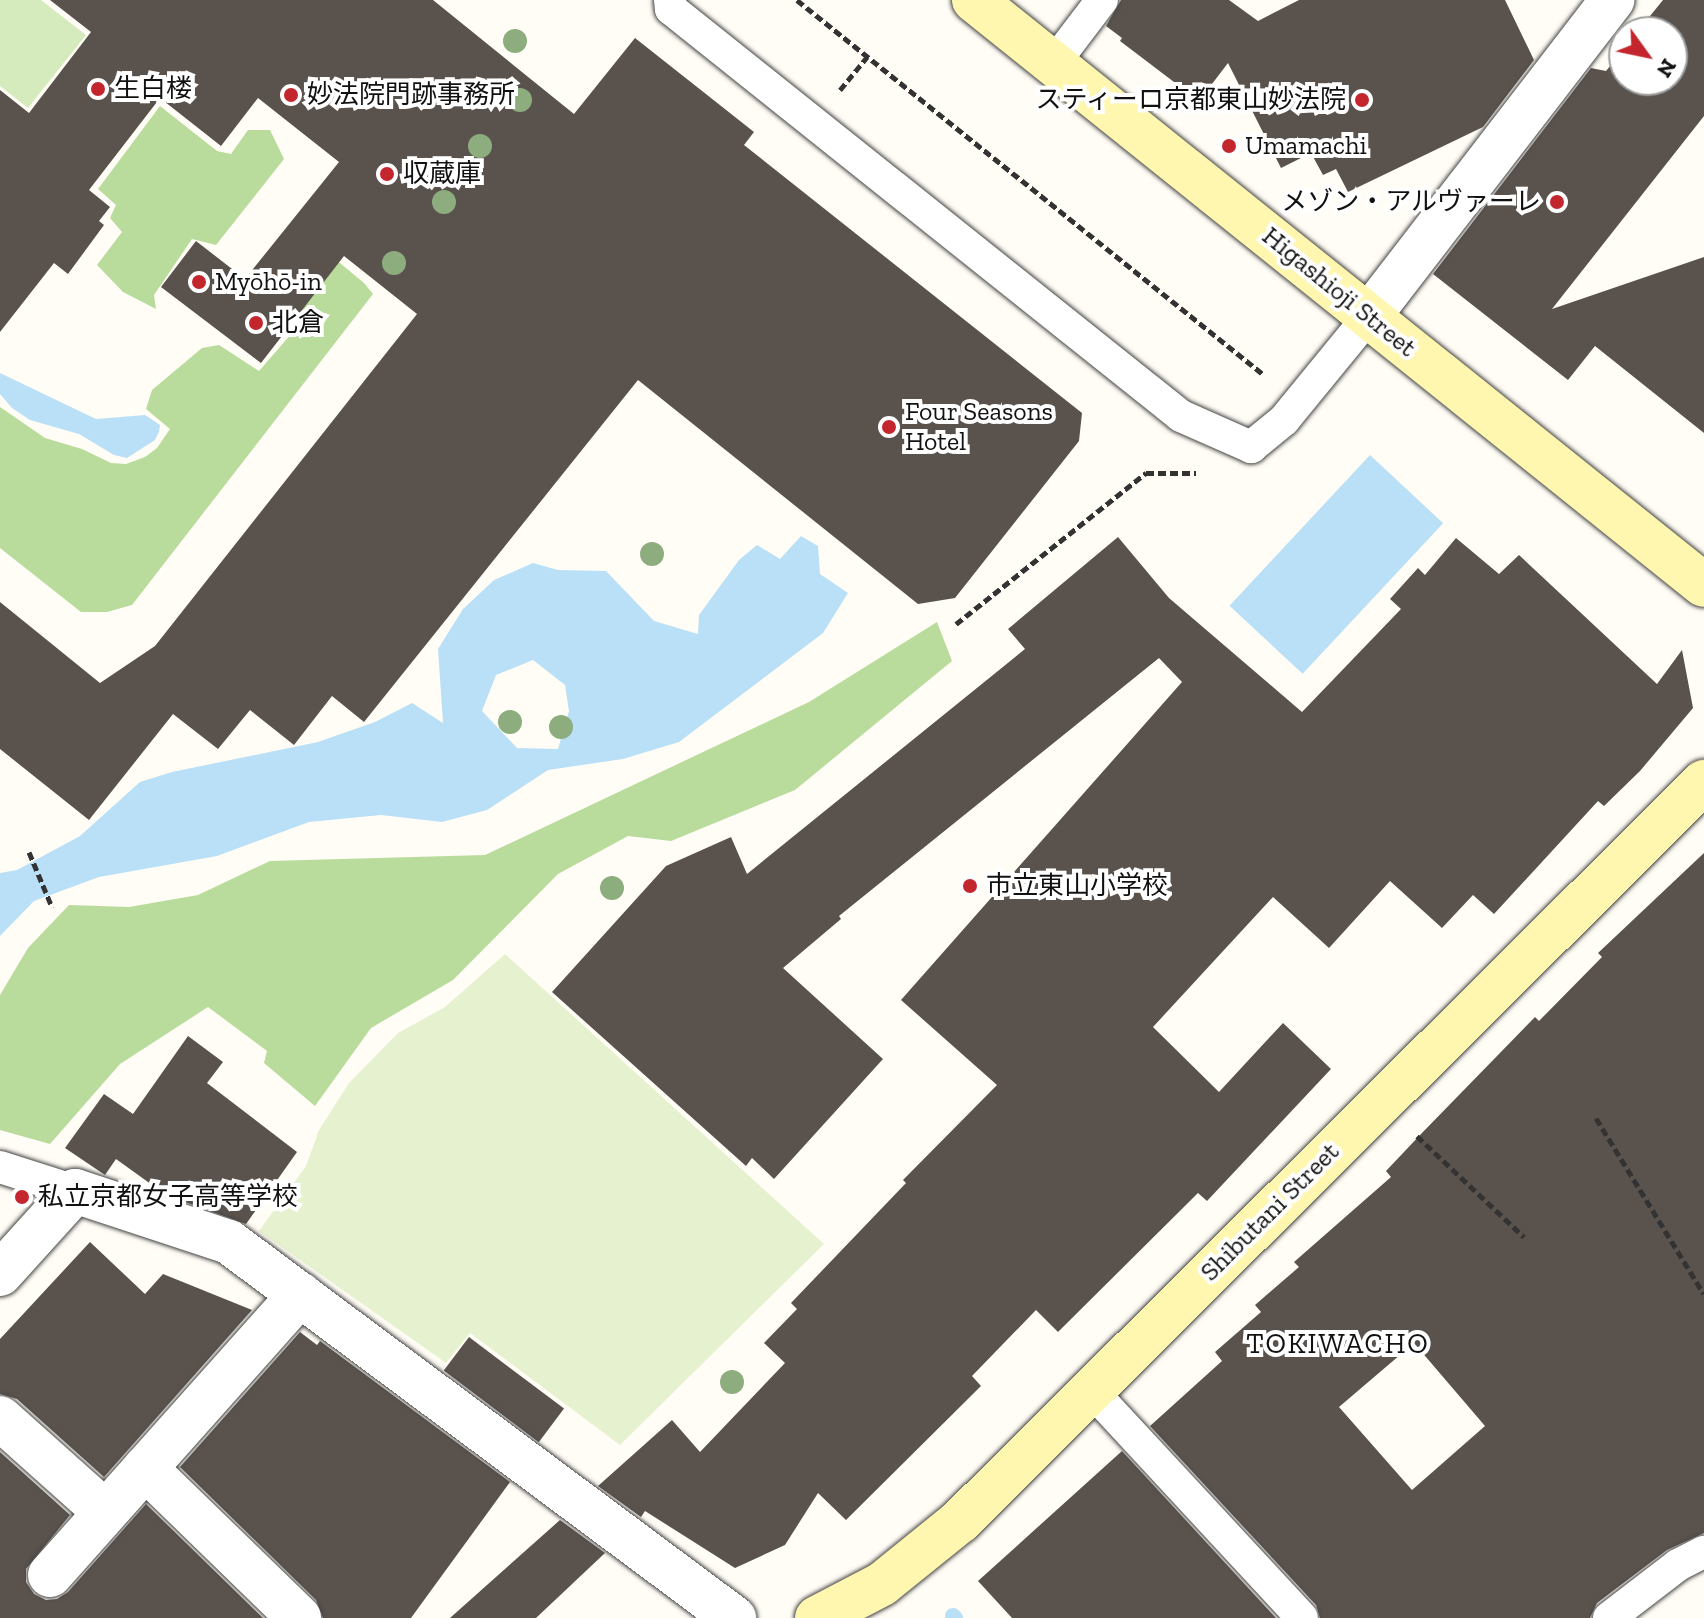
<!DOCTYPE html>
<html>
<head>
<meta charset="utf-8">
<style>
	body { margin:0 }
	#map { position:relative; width:1704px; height:1618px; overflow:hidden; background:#fffdf5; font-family:"Zilla Slab","Noto Sans JP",serif }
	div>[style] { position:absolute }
	.green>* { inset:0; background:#d5ebbd }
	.forest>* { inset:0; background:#b9dc9c }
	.pitch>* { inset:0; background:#e6f2cf }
	.water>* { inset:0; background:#b9e0f7; transform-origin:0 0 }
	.stream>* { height:16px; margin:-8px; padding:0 8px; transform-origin:8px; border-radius:8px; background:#b9e0f7 }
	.building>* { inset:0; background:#5a524d; transform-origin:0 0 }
	.path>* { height:5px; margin-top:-2.5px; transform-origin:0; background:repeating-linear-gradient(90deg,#333 0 8px,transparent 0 12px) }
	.roads { filter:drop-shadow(0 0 2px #444) drop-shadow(0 0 2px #444) }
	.lane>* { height:32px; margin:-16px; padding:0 16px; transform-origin:16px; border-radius:16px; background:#fff }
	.street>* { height:44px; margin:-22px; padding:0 22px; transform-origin:22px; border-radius:22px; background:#fff }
	.secondary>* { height:44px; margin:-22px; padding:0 22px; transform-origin:22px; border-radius:22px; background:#fff6b0 }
	.trees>* { width:24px; height:24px; margin:-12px; border-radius:50%; background:#8dad7f }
	.dots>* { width:22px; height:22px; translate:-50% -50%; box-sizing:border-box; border:4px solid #fff; border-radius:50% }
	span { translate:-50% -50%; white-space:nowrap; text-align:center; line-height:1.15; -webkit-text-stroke:8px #fff; paint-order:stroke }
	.poi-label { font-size:26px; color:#111 }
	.left { translate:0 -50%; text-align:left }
	.right { translate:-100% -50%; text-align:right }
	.street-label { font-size:26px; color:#111 }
	.neighbourhood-label { font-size:28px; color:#111; letter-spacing:2px }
	.north { position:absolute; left:1608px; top:16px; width:80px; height:80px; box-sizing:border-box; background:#fff; border:2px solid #a0a0a0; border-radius:50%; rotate:123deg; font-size:22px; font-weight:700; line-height:32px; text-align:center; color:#111 }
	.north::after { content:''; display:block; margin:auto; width:28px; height:36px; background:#c4262e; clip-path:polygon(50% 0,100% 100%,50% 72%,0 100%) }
</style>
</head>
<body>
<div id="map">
	<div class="green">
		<i style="clip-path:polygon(0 0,41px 0,86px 35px,28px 108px,0 86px)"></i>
	</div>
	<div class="forest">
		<i style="clip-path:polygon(160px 106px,217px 151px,231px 154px,248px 130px,270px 130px,284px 159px,216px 245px,192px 239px,154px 295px,156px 309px,123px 292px,97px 265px,122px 232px,110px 218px,116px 205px,98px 189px)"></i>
		<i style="clip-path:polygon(311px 239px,364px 283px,373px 294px,132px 605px,107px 612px,81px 612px,0 548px,0 407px,45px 438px,82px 449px,111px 463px,126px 464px,145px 457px,157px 448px,170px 429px,146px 409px,152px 390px,202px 348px,219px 345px,259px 371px,306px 317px,295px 296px)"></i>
		<i style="clip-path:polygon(937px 622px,952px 661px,795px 790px,671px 841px,628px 836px,558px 874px,453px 980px,371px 1028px,315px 1106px,264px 1063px,267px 1051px,208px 1007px,120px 1064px,50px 1144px,0 1130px,0 995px,28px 948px,69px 905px,129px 907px,198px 895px,270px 861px,485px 855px,809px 702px)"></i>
	</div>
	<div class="pitch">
		<i style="clip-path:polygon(505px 954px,824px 1244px,620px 1445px,470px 1333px,446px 1363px,259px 1231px,306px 1166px,319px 1130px,349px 1083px,398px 1033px,445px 1007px)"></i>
	</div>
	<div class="water">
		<i style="clip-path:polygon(0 373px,96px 419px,145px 415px,160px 425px,159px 432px,155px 440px,127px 458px,114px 455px,79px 434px,30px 420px,12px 408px,0 394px)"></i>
		<i style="left:1370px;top:455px;width:100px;height:206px;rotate:43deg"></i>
		<i style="clip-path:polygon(evenodd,801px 536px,818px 546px,820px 574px,848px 593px,823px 633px,679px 742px,623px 759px,548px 770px,487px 810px,442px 822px,381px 815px,309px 822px,217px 856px,99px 877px,34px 901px,0 936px,0 966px,0 873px,17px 870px,80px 836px,140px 782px,172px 772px,318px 742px,375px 722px,412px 703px,443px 723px,438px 649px,463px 609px,494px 580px,533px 563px,558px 570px,606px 571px,654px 621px,698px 634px,699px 615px,739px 560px,757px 545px,780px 559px,801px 536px,533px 660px,565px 685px,569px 711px,558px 749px,517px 748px,482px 711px,496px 675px,533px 660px)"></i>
	</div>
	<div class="stream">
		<i style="left:953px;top:1616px;width:3px;rotate:45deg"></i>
	</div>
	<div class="building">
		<i style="clip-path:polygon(50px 0,433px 0,574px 114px,635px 38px,754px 132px,744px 145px,1082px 413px,1079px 441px,955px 598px,918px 604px,638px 380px,364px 722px,332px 696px,294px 745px,250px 710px,218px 749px,173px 714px,89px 820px,0 749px,0 602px,100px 683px,155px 646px,417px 314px,344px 256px,261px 363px,161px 287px,196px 241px,245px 279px,339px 162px,258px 98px,221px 146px,160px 98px,89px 190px,110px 207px,99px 221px,104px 225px,68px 274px,54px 263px,0 332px,0 90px,29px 113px,91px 32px)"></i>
		<i style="clip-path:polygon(1121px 0,1229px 0,1258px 21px,1299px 0,1505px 0,1534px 60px,1483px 127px,1348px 192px,1336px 169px,1323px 175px,1311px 153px,1281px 168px,1228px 63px,1199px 101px,1120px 41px,1122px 38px,1106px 26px)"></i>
		<i style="clip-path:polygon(1663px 0,1704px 0,1704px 116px,1552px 309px,1704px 257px,1704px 433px,1595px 346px,1568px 380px,1433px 274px,1591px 68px,1606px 71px,1624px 49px,1624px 80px,1672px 80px,1672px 32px,1637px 32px)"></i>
		<i style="clip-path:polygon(1118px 537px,1169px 598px,1302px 712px,1401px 609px,1390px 599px,1418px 568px,1425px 575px,1456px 538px,1499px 574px,1519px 555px,1657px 684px,1682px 650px,1693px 708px,1640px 771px,1604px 806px,1598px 801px,1494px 914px,1473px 895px,1442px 928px,1390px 881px,1329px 948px,1273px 897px,1153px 1027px,1219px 1092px,1283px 1023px,1331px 1069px,1207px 1201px,1198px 1193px,1058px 1332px,1036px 1310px,972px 1376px,981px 1386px,846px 1520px,818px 1493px,785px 1545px,735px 1568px,645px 1511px,641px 1517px,598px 1486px,672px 1420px,700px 1452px,785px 1363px,764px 1343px,797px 1309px,791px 1303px,906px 1183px,903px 1180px,997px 1085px,901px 1000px,1182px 682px,1159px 658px,839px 916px,841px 919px,783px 968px,883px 1059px,774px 1179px,752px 1158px,746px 1166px,552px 992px,666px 866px,731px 837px,747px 874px,1025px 649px,1008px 629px)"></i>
		<i style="clip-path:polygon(evenodd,1704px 853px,1704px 1533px,1667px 1550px,1597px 1603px,1590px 1618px,1320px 1618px,1316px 1605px,1150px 1426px,1222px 1361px,1215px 1352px,1261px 1312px,1255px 1305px,1299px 1267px,1294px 1262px,1391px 1177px,1386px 1171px,1421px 1134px,1535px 1017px,1539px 1021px,1602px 957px,1598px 953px,1704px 853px,1414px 1343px,1485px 1426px,1412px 1490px,1339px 1407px,1414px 1343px)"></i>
		<i style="clip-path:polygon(188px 1036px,223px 1062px,207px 1083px,297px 1152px,246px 1224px,166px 1195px,116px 1159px,105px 1175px,65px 1148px,104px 1094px,133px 1114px)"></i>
		<i style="clip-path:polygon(90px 1242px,145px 1294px,163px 1274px,252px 1310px,104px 1477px,17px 1399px,0 1394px,0 1339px)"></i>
		<i style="clip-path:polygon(300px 1332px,317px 1345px,320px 1341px,510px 1482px,411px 1618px,323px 1618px,316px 1600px,180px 1467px)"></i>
		<i style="left:469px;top:1337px;width:119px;height:42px;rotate:37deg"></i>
		<i style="clip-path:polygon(1122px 1451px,1276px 1618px,1012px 1618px,978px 1581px)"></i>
		<i style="clip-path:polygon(0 1452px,70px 1515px,26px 1569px,26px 1582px,34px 1594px,46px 1600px,57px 1599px,68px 1592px,146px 1504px,263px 1618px,0 1618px)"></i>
		<i style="clip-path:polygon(560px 1520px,605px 1553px,536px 1618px,450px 1618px)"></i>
	</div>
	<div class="path">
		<i style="left:797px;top:0;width:599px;rotate:38.76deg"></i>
		<i style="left:840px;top:90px;width:43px;rotate:-50.7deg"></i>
		<i style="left:956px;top:624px;width:243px;rotate:-38.5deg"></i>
		<i style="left:1146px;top:473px;width:50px"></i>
		<i style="left:29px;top:852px;width:60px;rotate:67.3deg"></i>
		<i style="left:1596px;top:1118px;width:206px;rotate:58.5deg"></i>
		<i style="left:1417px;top:1136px;width:147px;rotate:43.3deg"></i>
	</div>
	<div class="roads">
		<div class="lane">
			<i style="left:670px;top:0;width:9px;rotate:84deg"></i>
			<i style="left:671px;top:9px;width:652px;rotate:38.59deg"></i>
			<i style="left:1181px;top:416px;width:77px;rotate:23.9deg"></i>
			<i style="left:1251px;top:447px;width:43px;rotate:-39.3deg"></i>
			<i style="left:1284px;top:420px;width:134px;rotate:-50.7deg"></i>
			<i style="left:1054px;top:63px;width:79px;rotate:-52.7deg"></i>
			<i style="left:0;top:1167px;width:79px;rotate:17.7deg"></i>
			<i style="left:1092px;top:1391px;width:309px;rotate:47.2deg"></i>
			<i style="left:1609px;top:1618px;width:87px;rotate:-37.5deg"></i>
			<i style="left:1678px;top:1565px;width:29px;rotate:-27deg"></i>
		</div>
		<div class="street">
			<i style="left:1369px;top:316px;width:399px;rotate:-52.4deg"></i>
			<i style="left:0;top:1274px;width:112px;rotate:-47.9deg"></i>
			<i style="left:75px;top:1191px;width:162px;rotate:18.3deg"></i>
			<i style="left:229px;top:1242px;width:630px;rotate:36.67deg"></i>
			<i style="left:0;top:1418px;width:141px;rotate:41.8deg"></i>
			<i style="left:145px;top:1468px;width:215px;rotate:44.2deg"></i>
			<i style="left:50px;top:1575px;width:376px;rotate:-48.3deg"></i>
		</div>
		<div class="secondary">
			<i style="left:974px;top:0;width:935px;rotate:38.71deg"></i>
			<i style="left:817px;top:1618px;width:73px;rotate:-27.6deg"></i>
			<i style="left:882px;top:1584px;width:100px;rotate:-38.9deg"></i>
			<i style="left:960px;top:1521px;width:1049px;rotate:-44.81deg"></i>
		</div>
	</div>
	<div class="trees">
		<i style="left:515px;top:41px"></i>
		<i style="left:520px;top:100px"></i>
		<i style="left:480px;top:146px"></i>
		<i style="left:444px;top:202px"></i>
		<i style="left:394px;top:263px"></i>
		<i style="left:652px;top:554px"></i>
		<i style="left:510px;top:722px"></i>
		<i style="left:561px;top:727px"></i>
		<i style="left:612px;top:888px"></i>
		<i style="left:732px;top:1382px"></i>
	</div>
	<div class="dots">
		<i style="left:98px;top:89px;background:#c4262e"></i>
		<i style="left:291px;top:95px;background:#c4262e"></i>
		<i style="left:1362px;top:100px;background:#c4262e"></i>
		<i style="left:1229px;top:146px;background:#c4262e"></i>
		<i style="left:387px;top:174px;background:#c4262e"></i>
		<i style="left:1557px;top:202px;background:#c4262e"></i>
		<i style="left:199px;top:282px;background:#c4262e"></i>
		<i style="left:256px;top:323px;background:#c4262e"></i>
		<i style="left:889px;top:427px;background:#c4262e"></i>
		<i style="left:970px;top:886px;background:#c4262e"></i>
		<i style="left:22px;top:1197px;background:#c4262e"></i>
	</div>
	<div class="poi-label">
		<span class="left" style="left:114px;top:89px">生白楼</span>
		<span class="left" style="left:307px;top:95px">妙法院門跡事務所</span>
		<span class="right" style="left:1346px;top:100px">スティーロ京都東山妙法院</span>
		<span class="left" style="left:1245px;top:146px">Umamachi</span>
		<span class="left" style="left:403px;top:174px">収蔵庫</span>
		<span class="right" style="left:1541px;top:202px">メゾン・アルヴァーレ</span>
		<span class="left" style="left:215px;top:282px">Myōhō-in</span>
		<span class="left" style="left:272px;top:323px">北倉</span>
		<span class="left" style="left:905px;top:427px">Four Seasons<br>Hotel</span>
		<span class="left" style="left:986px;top:886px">市立東山小学校</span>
		<span class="left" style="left:38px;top:1197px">私立京都女子高等学校</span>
	</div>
	<div class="street-label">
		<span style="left:1339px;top:292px;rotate:39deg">Higashioji Street</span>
		<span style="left:1270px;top:1212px;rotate:-45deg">Shibutani Street</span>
	</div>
	<div class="neighbourhood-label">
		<span style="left:1338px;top:1344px">TOKIWACHO</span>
	</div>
	<div class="north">N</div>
</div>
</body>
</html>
